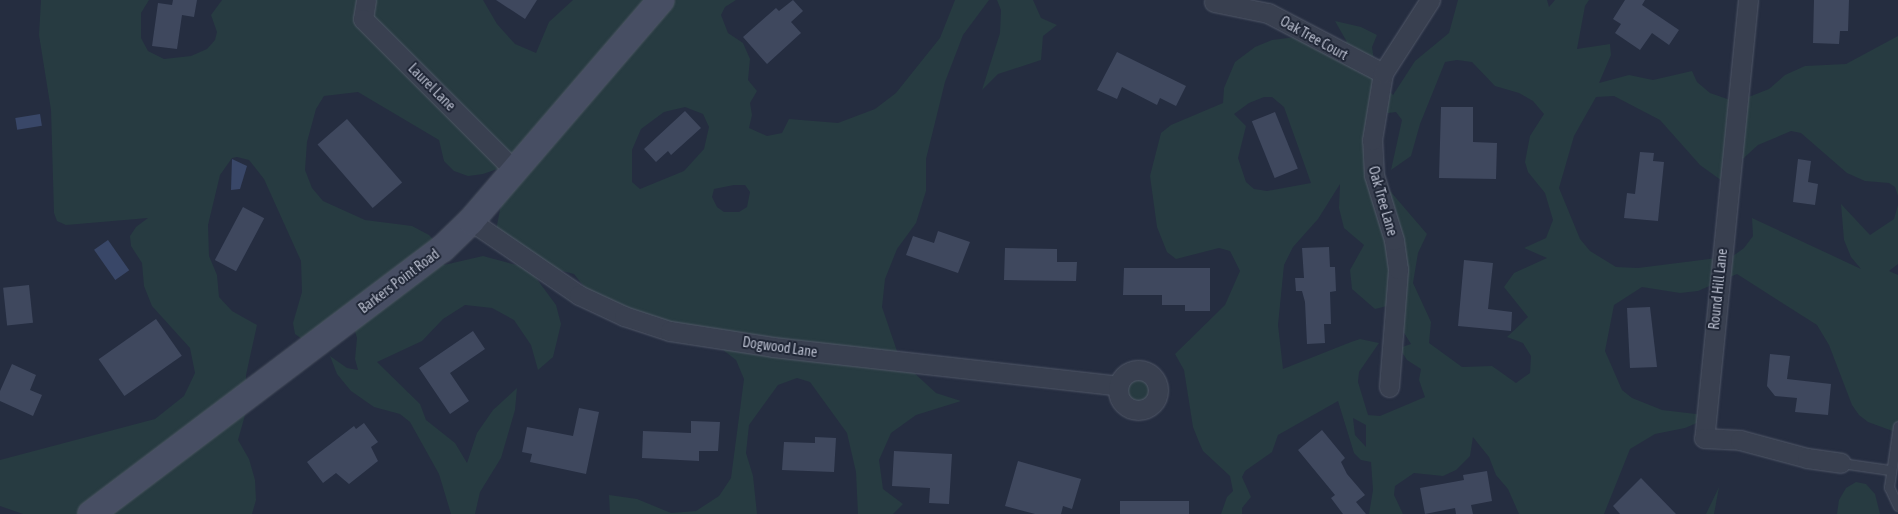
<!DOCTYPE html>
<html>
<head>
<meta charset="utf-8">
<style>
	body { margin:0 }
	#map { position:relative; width:1898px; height:514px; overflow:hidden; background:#252d40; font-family:"Asap Condensed",sans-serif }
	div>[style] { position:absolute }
	.green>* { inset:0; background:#273b41 }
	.round { border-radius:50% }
	.water>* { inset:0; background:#394768; transform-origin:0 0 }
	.building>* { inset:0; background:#3f485e; transform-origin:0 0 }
	.roads { filter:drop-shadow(0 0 1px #515868) drop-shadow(0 0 1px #515868) }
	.lane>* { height:9px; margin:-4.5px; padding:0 4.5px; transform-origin:4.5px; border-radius:4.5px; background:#394050 }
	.street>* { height:19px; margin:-9.5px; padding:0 9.5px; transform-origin:9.5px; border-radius:9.5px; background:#394050 }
	.street>.ring { margin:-9.5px; padding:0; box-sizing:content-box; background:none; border:19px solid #394050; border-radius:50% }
	.secondary>* { height:26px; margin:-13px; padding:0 13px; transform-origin:13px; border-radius:13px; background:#474e63 }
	span { translate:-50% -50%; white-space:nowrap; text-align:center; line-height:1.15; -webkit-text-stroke:4px #1e2535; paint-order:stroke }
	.street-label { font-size:14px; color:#b6bbcb }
</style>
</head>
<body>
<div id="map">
	<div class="green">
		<i style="clip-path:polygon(evenodd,41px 0,149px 0,141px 13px,141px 38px,148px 51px,164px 59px,191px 56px,207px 49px,215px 40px,217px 32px,211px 15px,222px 0,483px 0,497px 24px,515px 44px,536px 53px,549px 22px,573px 0,652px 0,666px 13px,675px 0,736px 0,725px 7px,721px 15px,728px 33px,743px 43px,750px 59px,748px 80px,757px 91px,750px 103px,752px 115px,749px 128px,767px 136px,782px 133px,789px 119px,838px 123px,875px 109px,896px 93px,940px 38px,955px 0,989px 0,963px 35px,945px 82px,926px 159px,926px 191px,916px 223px,897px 249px,885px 279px,882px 307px,900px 360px,936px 393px,961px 401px,916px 415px,891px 433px,879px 460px,883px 489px,903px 504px,893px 514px,858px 514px,856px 472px,847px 433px,810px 382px,797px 378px,778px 385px,749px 425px,746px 453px,753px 476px,757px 514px,610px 514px,609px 495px,637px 499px,671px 513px,696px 511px,719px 496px,731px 478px,744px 379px,736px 360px,713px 342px,657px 333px,585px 288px,574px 274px,546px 267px,528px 267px,556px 305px,561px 324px,553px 357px,538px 370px,531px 345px,514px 320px,492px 308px,465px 305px,443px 319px,422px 341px,377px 362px,420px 404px,426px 420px,455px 443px,467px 463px,477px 433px,493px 410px,517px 388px,515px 410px,501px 458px,480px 492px,475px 514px,451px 514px,439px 474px,410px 422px,400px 414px,374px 407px,351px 391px,337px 374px,330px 356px,347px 368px,358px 370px,355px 359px,357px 338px,351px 318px,302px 339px,295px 334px,293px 323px,302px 292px,301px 261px,264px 179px,249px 160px,237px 157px,232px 158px,220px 175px,208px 225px,209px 256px,217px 275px,219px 297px,232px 311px,257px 325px,246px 375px,247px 408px,238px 440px,249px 459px,255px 480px,256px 500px,252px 514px,23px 514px,0 506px,0 460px,155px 419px,184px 396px,195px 373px,190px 348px,152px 306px,144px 286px,142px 263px,131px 246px,130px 236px,136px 227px,148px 218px,66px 225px,57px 221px,54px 213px,51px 110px,39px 35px,41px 0,358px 92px,439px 140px,444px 161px,454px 171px,468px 176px,483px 174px,509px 165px,496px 230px,520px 266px,483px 256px,444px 265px,442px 249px,429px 235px,412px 226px,365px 220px,323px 201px,312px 188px,305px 170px,307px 142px,316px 109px,324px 96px,358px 92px,41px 0,685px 107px,703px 114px,709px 127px,704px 149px,684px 171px,640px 189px,632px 182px,632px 150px,641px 129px,664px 112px,685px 107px,41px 0,734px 185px,745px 185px,750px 192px,747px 207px,739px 212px,724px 212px,717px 207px,712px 197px,714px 189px,734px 185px)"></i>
		<i style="clip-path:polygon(997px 0,1033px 0,1041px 18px,1057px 25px,1043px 36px,1041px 60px,998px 74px,982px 90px,1000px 33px,1001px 10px)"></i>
		<i style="clip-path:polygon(evenodd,1458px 0,1547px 0,1549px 7px,1555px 0,1589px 0,1585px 6px,1577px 49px,1610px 44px,1611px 55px,1599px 83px,1629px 75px,1653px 80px,1692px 71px,1697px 82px,1710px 93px,1736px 102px,1769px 89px,1785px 75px,1805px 66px,1846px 64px,1898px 36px,1898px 196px,1895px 187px,1889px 183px,1865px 181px,1847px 173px,1801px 133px,1791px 131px,1758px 145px,1735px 166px,1725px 183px,1700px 165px,1660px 120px,1614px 96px,1596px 97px,1574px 136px,1559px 188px,1580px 239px,1590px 251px,1616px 267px,1638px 268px,1733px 256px,1744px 248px,1753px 236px,1752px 218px,1861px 269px,1851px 257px,1844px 240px,1841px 204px,1870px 235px,1894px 219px,1898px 205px,1898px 264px,1889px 271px,1898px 275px,1898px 433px,1868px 422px,1859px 415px,1852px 405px,1829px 345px,1817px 325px,1737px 274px,1698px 291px,1680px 293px,1642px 287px,1614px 305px,1605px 351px,1622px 390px,1632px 398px,1662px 410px,1713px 416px,1685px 428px,1655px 434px,1630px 449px,1604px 514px,1519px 514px,1508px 489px,1496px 475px,1489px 457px,1473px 437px,1470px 456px,1456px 470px,1443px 476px,1414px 473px,1395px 486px,1394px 495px,1403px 514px,1369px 514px,1373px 490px,1371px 462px,1361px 460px,1354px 453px,1338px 401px,1278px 435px,1272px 452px,1245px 471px,1242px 477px,1251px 497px,1242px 508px,1242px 514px,1221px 514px,1227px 497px,1233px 491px,1230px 476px,1203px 451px,1199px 442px,1193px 427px,1184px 370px,1175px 354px,1225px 305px,1240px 271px,1230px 251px,1219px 248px,1176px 259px,1167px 252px,1157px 227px,1150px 176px,1161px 133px,1171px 125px,1223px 103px,1224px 88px,1235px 62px,1255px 47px,1272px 40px,1296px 37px,1347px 42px,1335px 21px,1361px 27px,1377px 35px,1372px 47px,1374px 60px,1387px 89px,1393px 95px,1415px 61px,1449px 33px,1458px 0,1457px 60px,1472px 62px,1495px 86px,1519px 93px,1533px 101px,1544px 114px,1530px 136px,1525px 162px,1528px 172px,1545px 193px,1553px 220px,1546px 238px,1524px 248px,1547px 258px,1514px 273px,1504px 287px,1528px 317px,1507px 337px,1523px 343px,1531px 356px,1530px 373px,1516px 383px,1492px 366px,1462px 367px,1429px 343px,1431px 322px,1413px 283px,1418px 253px,1427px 234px,1390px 191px,1368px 173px,1381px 114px,1396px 112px,1402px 120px,1391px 170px,1411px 156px,1420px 124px,1445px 62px,1457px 60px,1458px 0,1264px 97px,1272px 97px,1284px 107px,1311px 183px,1267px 191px,1254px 189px,1246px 182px,1238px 158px,1246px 126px,1234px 114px,1249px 103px,1264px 97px,1458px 0,1340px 184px,1339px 208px,1344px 228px,1364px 245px,1350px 270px,1352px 289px,1375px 309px,1387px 306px,1411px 344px,1399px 348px,1407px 360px,1421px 369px,1419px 380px,1425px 397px,1380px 416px,1368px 415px,1358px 382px,1359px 372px,1379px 343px,1360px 339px,1351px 342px,1283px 369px,1278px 325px,1284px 265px,1293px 247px,1318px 219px,1340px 184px,1458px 0,1353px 418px,1366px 425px,1366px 447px,1355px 435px,1353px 418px)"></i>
		<i class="round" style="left:1123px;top:375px;width:30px;height:30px"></i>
		<i style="clip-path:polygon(1856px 482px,1866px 484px,1875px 494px,1880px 514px,1837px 514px,1839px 500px,1846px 488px)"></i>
		<i style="clip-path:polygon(1719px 487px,1714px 514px,1706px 514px)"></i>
	</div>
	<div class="water">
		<i style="left:40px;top:114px;width:12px;height:25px;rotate:81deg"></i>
		<i style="clip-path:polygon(232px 159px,247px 166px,240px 189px,231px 190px)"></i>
		<i style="left:108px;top:240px;width:37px;height:17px;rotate:55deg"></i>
	</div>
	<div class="building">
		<i style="clip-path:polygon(173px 0,197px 0,194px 17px,182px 15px,177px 49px,152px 46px,158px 3px,172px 5px)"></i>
		<i style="clip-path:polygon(496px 0,537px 0,525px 19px)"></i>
		<i style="clip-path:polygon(793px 0,803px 11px,791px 22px,801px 33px,767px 64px,743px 37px,776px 8px,779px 11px)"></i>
		<i style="clip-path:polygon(1625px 0,1645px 0,1642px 5px,1679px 30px,1669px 45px,1652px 33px,1640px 50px,1615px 33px,1621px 24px,1613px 19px)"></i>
		<i style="clip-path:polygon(1814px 0,1849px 0,1848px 31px,1840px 31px,1839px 44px,1813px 43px)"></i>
		<i style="clip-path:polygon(1117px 52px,1186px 86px,1176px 106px,1160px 98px,1157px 105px,1122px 87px,1117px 99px,1097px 90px)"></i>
		<i style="clip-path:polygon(1441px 107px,1473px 107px,1473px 142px,1497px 143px,1496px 179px,1439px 178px)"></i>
		<i style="clip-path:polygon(685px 111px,701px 128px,671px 155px,668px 151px,656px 162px,644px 149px)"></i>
		<i style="left:1275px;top:112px;width:61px;height:25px;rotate:68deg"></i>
		<i style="left:347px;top:119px;width:84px;height:39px;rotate:49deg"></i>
		<i style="clip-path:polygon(1640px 152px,1654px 153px,1653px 161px,1664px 162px,1658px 221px,1624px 218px,1627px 193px,1635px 194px)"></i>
		<i style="clip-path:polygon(1798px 159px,1811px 161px,1808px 182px,1818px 184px,1815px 205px,1793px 202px)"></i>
		<i style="left:243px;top:207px;width:24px;height:60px;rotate:28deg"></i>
		<i style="clip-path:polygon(938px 231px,970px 242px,958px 273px,906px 255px,913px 236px,934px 243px)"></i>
		<i style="clip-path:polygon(1329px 247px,1330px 267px,1335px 267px,1336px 291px,1330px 292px,1331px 324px,1324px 324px,1325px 343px,1307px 344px,1305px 302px,1302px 291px,1296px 291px,1295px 278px,1304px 278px,1302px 248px)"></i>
		<i style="clip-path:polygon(1005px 248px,1057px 249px,1057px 262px,1077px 262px,1076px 281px,1004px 280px)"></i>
		<i style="clip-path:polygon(1464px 260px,1493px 263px,1488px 309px,1512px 312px,1511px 331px,1458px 326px)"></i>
		<i style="clip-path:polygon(1124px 268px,1210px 268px,1210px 311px,1185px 311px,1185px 305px,1162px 305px,1162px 295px,1123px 295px)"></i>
		<i style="left:29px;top:285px;width:38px;height:26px;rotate:84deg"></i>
		<i style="clip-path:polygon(1650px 307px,1657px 367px,1630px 368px,1627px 308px)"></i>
		<i style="left:156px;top:319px;width:45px;height:70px;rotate:55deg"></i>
		<i style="clip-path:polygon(473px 331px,485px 349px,450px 373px,469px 401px,450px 414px,419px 368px)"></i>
		<i style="clip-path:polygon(1770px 354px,1790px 356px,1787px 379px,1831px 384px,1828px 415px,1795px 412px,1797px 398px,1775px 396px,1767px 386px)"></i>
		<i style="clip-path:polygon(12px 364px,36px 375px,30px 390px,42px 395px,33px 416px,0 401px,0 391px)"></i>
		<i style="clip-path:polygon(579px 408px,599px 412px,586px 474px,530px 462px,532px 454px,522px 452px,527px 427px,573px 436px)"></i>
		<i style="clip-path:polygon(691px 421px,720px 422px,718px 451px,699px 451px,699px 461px,642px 458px,643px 431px,691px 433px)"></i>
		<i style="clip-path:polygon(364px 423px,378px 442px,371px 447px,378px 461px,349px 484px,336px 473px,323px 483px,307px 462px,354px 426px,356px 429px)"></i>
		<i style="clip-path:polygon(1322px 430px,1345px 458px,1341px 462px,1347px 474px,1365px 495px,1356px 502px,1366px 514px,1343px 514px,1331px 498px,1335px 495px,1298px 450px)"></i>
		<i style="clip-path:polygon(815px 437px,836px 438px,834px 472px,782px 470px,784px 442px,815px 443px)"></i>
		<i style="clip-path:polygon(894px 451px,952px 454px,949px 504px,929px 503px,930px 488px,892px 486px)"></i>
		<i style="clip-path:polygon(1018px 461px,1081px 479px,1072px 509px,1063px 506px,1061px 514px,1035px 514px,1005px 506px)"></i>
		<i style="clip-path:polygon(1487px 471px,1492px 501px,1471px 505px,1473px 514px,1456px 514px,1455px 508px,1425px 514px,1420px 488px,1464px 480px,1463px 475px)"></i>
		<i style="clip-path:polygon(1641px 478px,1676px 514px,1620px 514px,1613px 506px)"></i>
		<i style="left:1189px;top:501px;width:13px;height:69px;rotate:90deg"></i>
	</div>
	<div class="roads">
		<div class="lane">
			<i style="left:1898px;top:426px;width:62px;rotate:98.4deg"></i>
			<i style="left:1889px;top:487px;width:21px;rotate:65deg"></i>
			<i style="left:1841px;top:463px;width:49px;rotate:8.3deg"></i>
		</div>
		<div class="street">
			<i style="left:366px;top:0;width:19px;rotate:99deg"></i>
			<i style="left:363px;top:19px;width:214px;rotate:45deg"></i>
			<i style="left:1748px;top:0;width:440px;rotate:95.7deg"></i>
			<i style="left:1704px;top:438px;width:36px;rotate:3deg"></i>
			<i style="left:1740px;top:440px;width:69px;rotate:15deg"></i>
			<i style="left:1807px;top:458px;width:34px;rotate:8deg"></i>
			<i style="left:1214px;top:2px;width:55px;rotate:11.5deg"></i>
			<i style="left:1268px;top:13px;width:130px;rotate:27.6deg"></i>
			<i style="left:471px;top:221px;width:131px;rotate:34.4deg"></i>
			<i style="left:579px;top:295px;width:50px;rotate:25deg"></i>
			<i style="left:624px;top:316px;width:48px;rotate:18.1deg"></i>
			<i style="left:670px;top:331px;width:104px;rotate:8.8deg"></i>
			<i style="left:773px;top:347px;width:347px;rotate:6.4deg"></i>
			<i class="ring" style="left:1118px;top:370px;width:21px;height:21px"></i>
			<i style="left:1389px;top:387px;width:118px;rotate:-85.6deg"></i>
			<i style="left:1398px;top:269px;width:29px;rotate:-98deg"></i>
			<i style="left:1394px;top:240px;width:68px;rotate:-107.1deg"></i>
			<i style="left:1374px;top:175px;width:35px;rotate:-93deg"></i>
			<i style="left:1372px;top:140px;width:68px;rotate:-80.7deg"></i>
			<i style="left:1383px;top:73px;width:87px;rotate:-57.2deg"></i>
		</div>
		<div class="secondary">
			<i style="left:91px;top:514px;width:440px;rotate:-37.1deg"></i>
			<i style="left:442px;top:249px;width:40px;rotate:-44deg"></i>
			<i style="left:471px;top:221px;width:291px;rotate:-49.3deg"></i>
		</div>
	</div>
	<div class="street-label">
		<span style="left:1314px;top:38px;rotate:29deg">Oak Tree Court</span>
		<span style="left:432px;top:87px;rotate:45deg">Laurel Lane</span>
		<span style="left:1383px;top:201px;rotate:74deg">Oak Tree Lane</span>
		<span style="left:399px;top:281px;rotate:-37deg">Barkers Point Road</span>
		<span style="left:1718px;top:289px;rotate:-84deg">Round Hill Lane</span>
		<span style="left:780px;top:347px;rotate:8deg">Dogwood Lane</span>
	</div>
</div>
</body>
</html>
